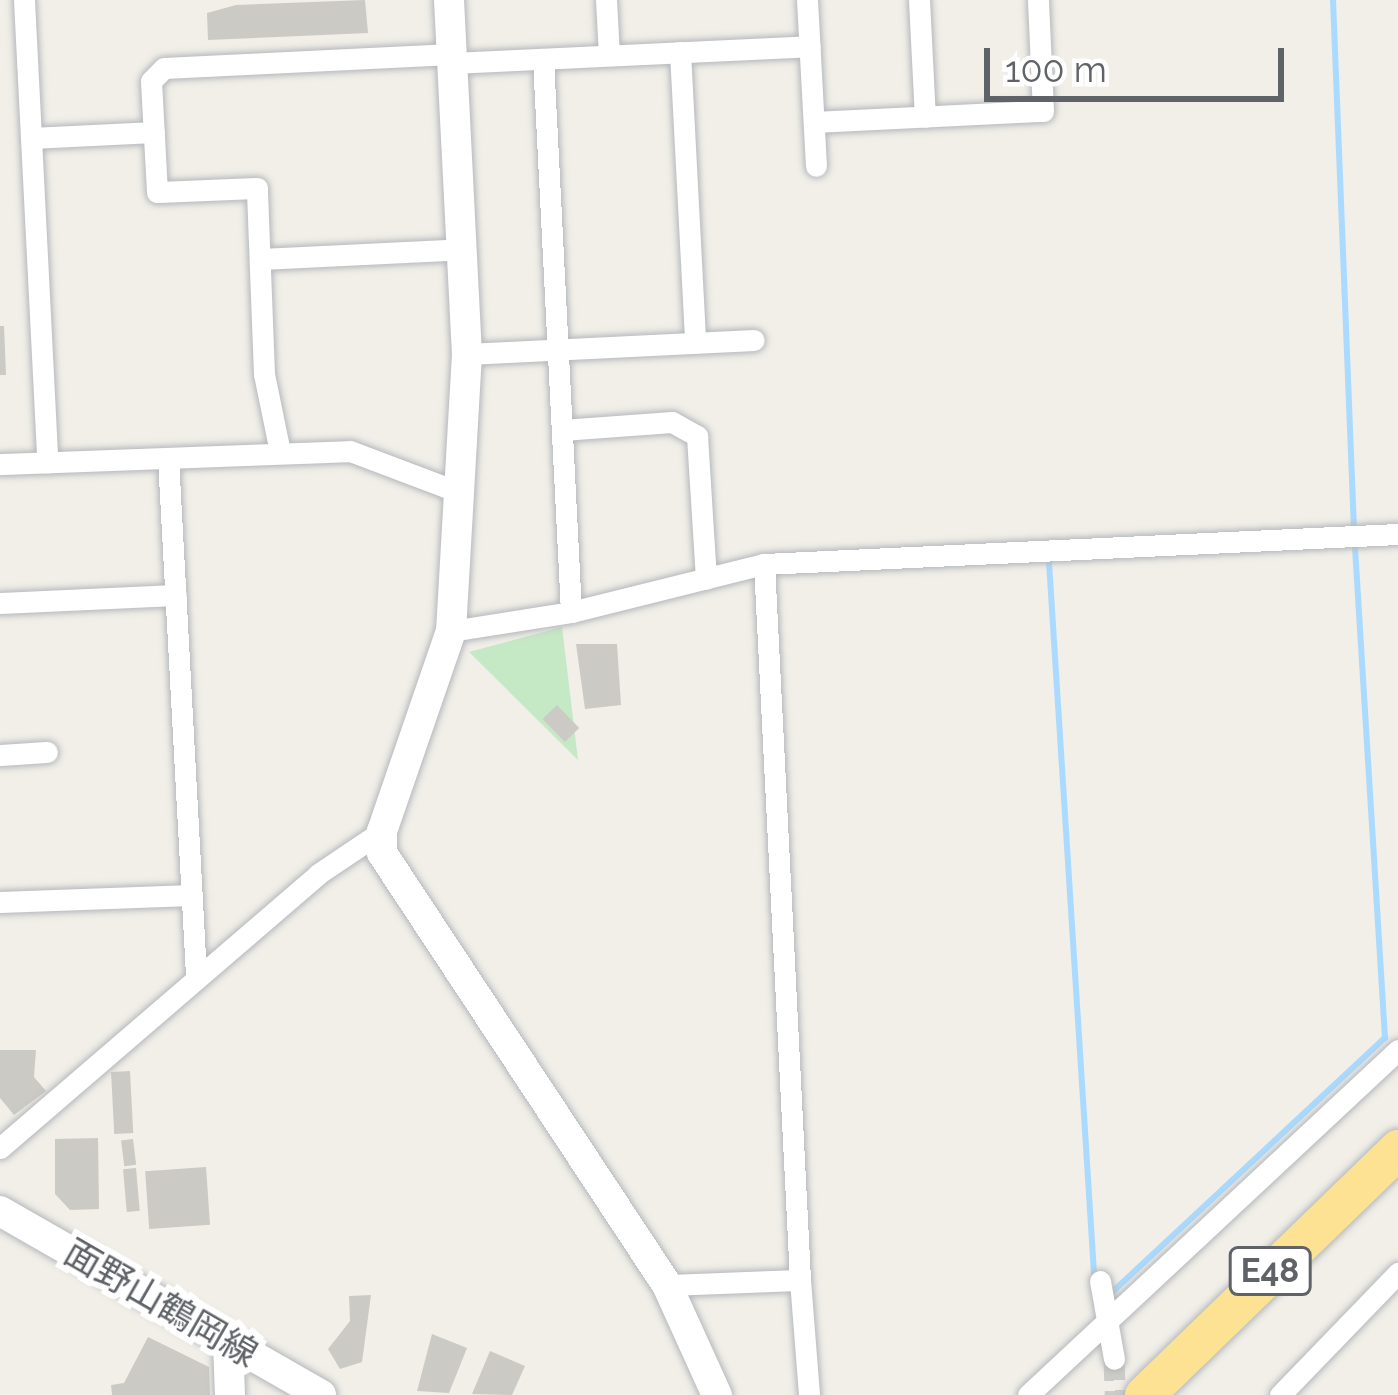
<!DOCTYPE html>
<html>
<head>
<meta charset="utf-8">
<style>
	body { margin:0 }
	#map { position:relative; width:1398px; height:1395px; overflow:hidden; background:#f1efe8; font-family:Raleway,"Noto Sans JP",sans-serif }
	div>[style] { position:absolute }
	.green>* { inset:0; background:#c5e8c5 }
	.stream>* { height:6px; margin:-3px; padding:0 3px; transform-origin:3px; border-radius:3px; background:#aadaff }
	.building>* { inset:0; background:#cccac5; transform-origin:0 0 }
	.street-tunnel>* { height:21px; margin-top:-10.5px; transform-origin:0; background:repeating-linear-gradient(90deg,#ccccc8 0 21px,transparent 0 31px) }
	.roads { filter:drop-shadow(0 0 3px #b5b8bc) drop-shadow(0 0 3px #b5b8bc) }
	.street>* { height:21px; margin:-10.5px; padding:0 10.5px; transform-origin:10.5px; border-radius:10.5px; background:#fff }
	.secondary>* { height:30px; margin:-15px; padding:0 15px; transform-origin:15px; border-radius:15px; background:#fff }
	.highway>* { height:39px; margin:-19.5px; padding:0 19.5px; transform-origin:19.5px; border-radius:19.5px; background:#fde293 }
	span { translate:-50% -50%; white-space:nowrap; text-align:center; line-height:1.15; -webkit-text-stroke:12px #fff; paint-order:stroke }
	.shield-label span { padding:3px 9px; background:#fff; border:3px solid; border-radius:9px; -webkit-text-stroke-width:0 }
	.shield-label { font-size:33px; color:#5f6368; font-weight:700 }
	.street-label { font-size:36px; color:#5f6368 }
	.scale { position:absolute; left:984px; top:48px; width:300px; height:54px; box-sizing:border-box; border:6px solid #5f6368; border-top:0; padding-left:15px; font-size:36px; line-height:42px; white-space:nowrap; color:#5f6368; -webkit-text-stroke:9px #fff; paint-order:stroke }
</style>
</head>
<body>
<div id="map">
	<div class="green">
		<i style="clip-path:polygon(562px 627px,578px 760px,469px 652px)"></i>
	</div>
	<div class="stream">
		<i style="left:1333px;top:0;width:530px;rotate:87.73deg"></i>
		<i style="left:1049px;top:562px;width:744px;rotate:86.38deg"></i>
		<i style="left:1108px;top:1296px;width:379px;rotate:-43deg"></i>
		<i style="left:1385px;top:1038px;width:496px;rotate:-93.5deg"></i>
	</div>
	<div class="building">
		<i style="clip-path:polygon(365px 0,368px 33px,208px 40px,207px 13px,236px 5px)"></i>
		<i style="clip-path:polygon(0 326px,4px 326px,6px 375px,0 375px)"></i>
		<i style="clip-path:polygon(576px 644px,617px 644px,621px 705px,585px 709px)"></i>
		<i style="left:557px;top:705px;width:32px;height:20px;rotate:46deg"></i>
		<i style="clip-path:polygon(0 1050px,36px 1050px,34px 1077px,46px 1091px,14px 1115px,0 1098px)"></i>
		<i style="left:130px;top:1071px;width:62px;height:19px;rotate:87deg"></i>
		<i style="clip-path:polygon(98px 1138px,99px 1209px,70px 1210px,55px 1194px,55px 1139px)"></i>
		<i style="left:133px;top:1139px;width:26px;height:12px;rotate:83deg"></i>
		<i style="left:206px;top:1167px;width:58px;height:61px;rotate:86deg"></i>
		<i style="left:136px;top:1168px;width:43px;height:13px;rotate:85deg"></i>
		<i style="clip-path:polygon(371px 1295px,362px 1362px,340px 1369px,328px 1349px,350px 1321px,349px 1296px)"></i>
		<i style="clip-path:polygon(432px 1334px,467px 1348px,449px 1393px,417px 1391px)"></i>
		<i style="clip-path:polygon(148px 1337px,209px 1367px,210px 1395px,112px 1395px,111px 1385px,124px 1383px)"></i>
		<i style="clip-path:polygon(490px 1351px,525px 1366px,512px 1395px,472px 1394px)"></i>
	</div>
	<div class="street-tunnel">
		<i style="left:1114px;top:1359px;width:36px;rotate:88deg"></i>
	</div>
	<div class="roads">
		<div class="street">
			<i style="left:24px;top:0;width:463px;rotate:87.1deg"></i>
			<i style="left:606px;top:0;width:55px;rotate:86.9deg"></i>
			<i style="left:807px;top:0;width:166px;rotate:86.9deg"></i>
			<i style="left:919px;top:0;width:117px;rotate:87.1deg"></i>
			<i style="left:680px;top:52px;width:291px;rotate:87deg"></i>
			<i style="left:543px;top:59px;width:554px;rotate:87.1deg"></i>
			<i style="left:452px;top:63px;width:358px;rotate:-2.7deg"></i>
			<i style="left:814px;top:122px;width:229px;rotate:-2.8deg"></i>
			<i style="left:1043px;top:111px;width:111px;rotate:-92.6deg"></i>
			<i style="left:31px;top:138px;width:123px;rotate:-2.8deg"></i>
			<i style="left:261px;top:259px;width:201px;rotate:-2.8deg"></i>
			<i style="left:467px;top:354px;width:287px;rotate:-2.8deg"></i>
			<i style="left:562px;top:430px;width:110px;rotate:-4.2deg"></i>
			<i style="left:672px;top:422px;width:29px;rotate:29deg"></i>
			<i style="left:697px;top:436px;width:143px;rotate:86.4deg"></i>
			<i style="left:280px;top:452px;width:80px;rotate:-101.6deg"></i>
			<i style="left:264px;top:374px;width:186px;rotate:-92.2deg"></i>
			<i style="left:257px;top:188px;width:100px;rotate:177.7deg"></i>
			<i style="left:157px;top:192px;width:111px;rotate:-93.1deg"></i>
			<i style="left:151px;top:81px;width:18px;rotate:-45deg"></i>
			<i style="left:164px;top:68px;width:288px;rotate:-2.8deg"></i>
			<i style="left:168px;top:458px;width:518px;rotate:86.9deg"></i>
			<i style="left:0;top:464px;width:350px;rotate:-2.1deg"></i>
			<i style="left:350px;top:451px;width:119px;rotate:20.7deg"></i>
			<i style="left:764px;top:564px;width:717px;rotate:87.12deg"></i>
			<i style="left:0;top:603px;width:176px;rotate:-2.6deg"></i>
			<i style="left:451px;top:631px;width:121px;rotate:-9deg"></i>
			<i style="left:571px;top:612px;width:199px;rotate:-14deg"></i>
			<i style="left:764px;top:564px;width:635px;rotate:-2.71deg"></i>
			<i style="left:0;top:755px;width:47px;rotate:-3.7deg"></i>
			<i style="left:0;top:902px;width:192px;rotate:-2.1deg"></i>
			<i style="left:0;top:1148px;width:420px;rotate:-40.7deg"></i>
			<i style="left:318px;top:874px;width:77px;rotate:-33.9deg"></i>
			<i style="left:1100px;top:1281px;width:79px;rotate:79.8deg"></i>
			<i style="left:667px;top:1285px;width:133px;rotate:-2.2deg"></i>
			<i style="left:800px;top:1280px;width:115px;rotate:85.5deg"></i>
			<i style="left:1028px;top:1395px;width:506px;rotate:-43deg"></i>
			<i style="left:1280px;top:1395px;width:170px;rotate:-46deg"></i>
		</div>
		<div class="secondary">
			<i style="left:449px;top:0;width:354px;rotate:87.1deg"></i>
			<i style="left:467px;top:354px;width:277px;rotate:93.3deg"></i>
			<i style="left:451px;top:631px;width:212px;rotate:109deg"></i>
			<i style="left:382px;top:831px;width:22px;rotate:90deg"></i>
			<i style="left:382px;top:853px;width:518px;rotate:56.59deg"></i>
			<i style="left:667px;top:1285px;width:121px;rotate:65.6deg"></i>
			<i style="left:0;top:1211px;width:370px;rotate:29.8deg"></i>
			<i style="left:228px;top:1341px;width:54px;rotate:87.9deg"></i>
		</div>
		<div class="highway">
			<i style="left:1144px;top:1395px;width:354px;rotate:-44.1deg"></i>
		</div>
	</div>
	<div class="shield-label">
		<span style="left:1270px;top:1271px">E48</span>
	</div>
	<div class="street-label">
		<span style="left:161px;top:1303px;rotate:30deg">面野山鶴岡線</span>
	</div>
	<div class="scale">100 m</div>
</div>
</body>
</html>
